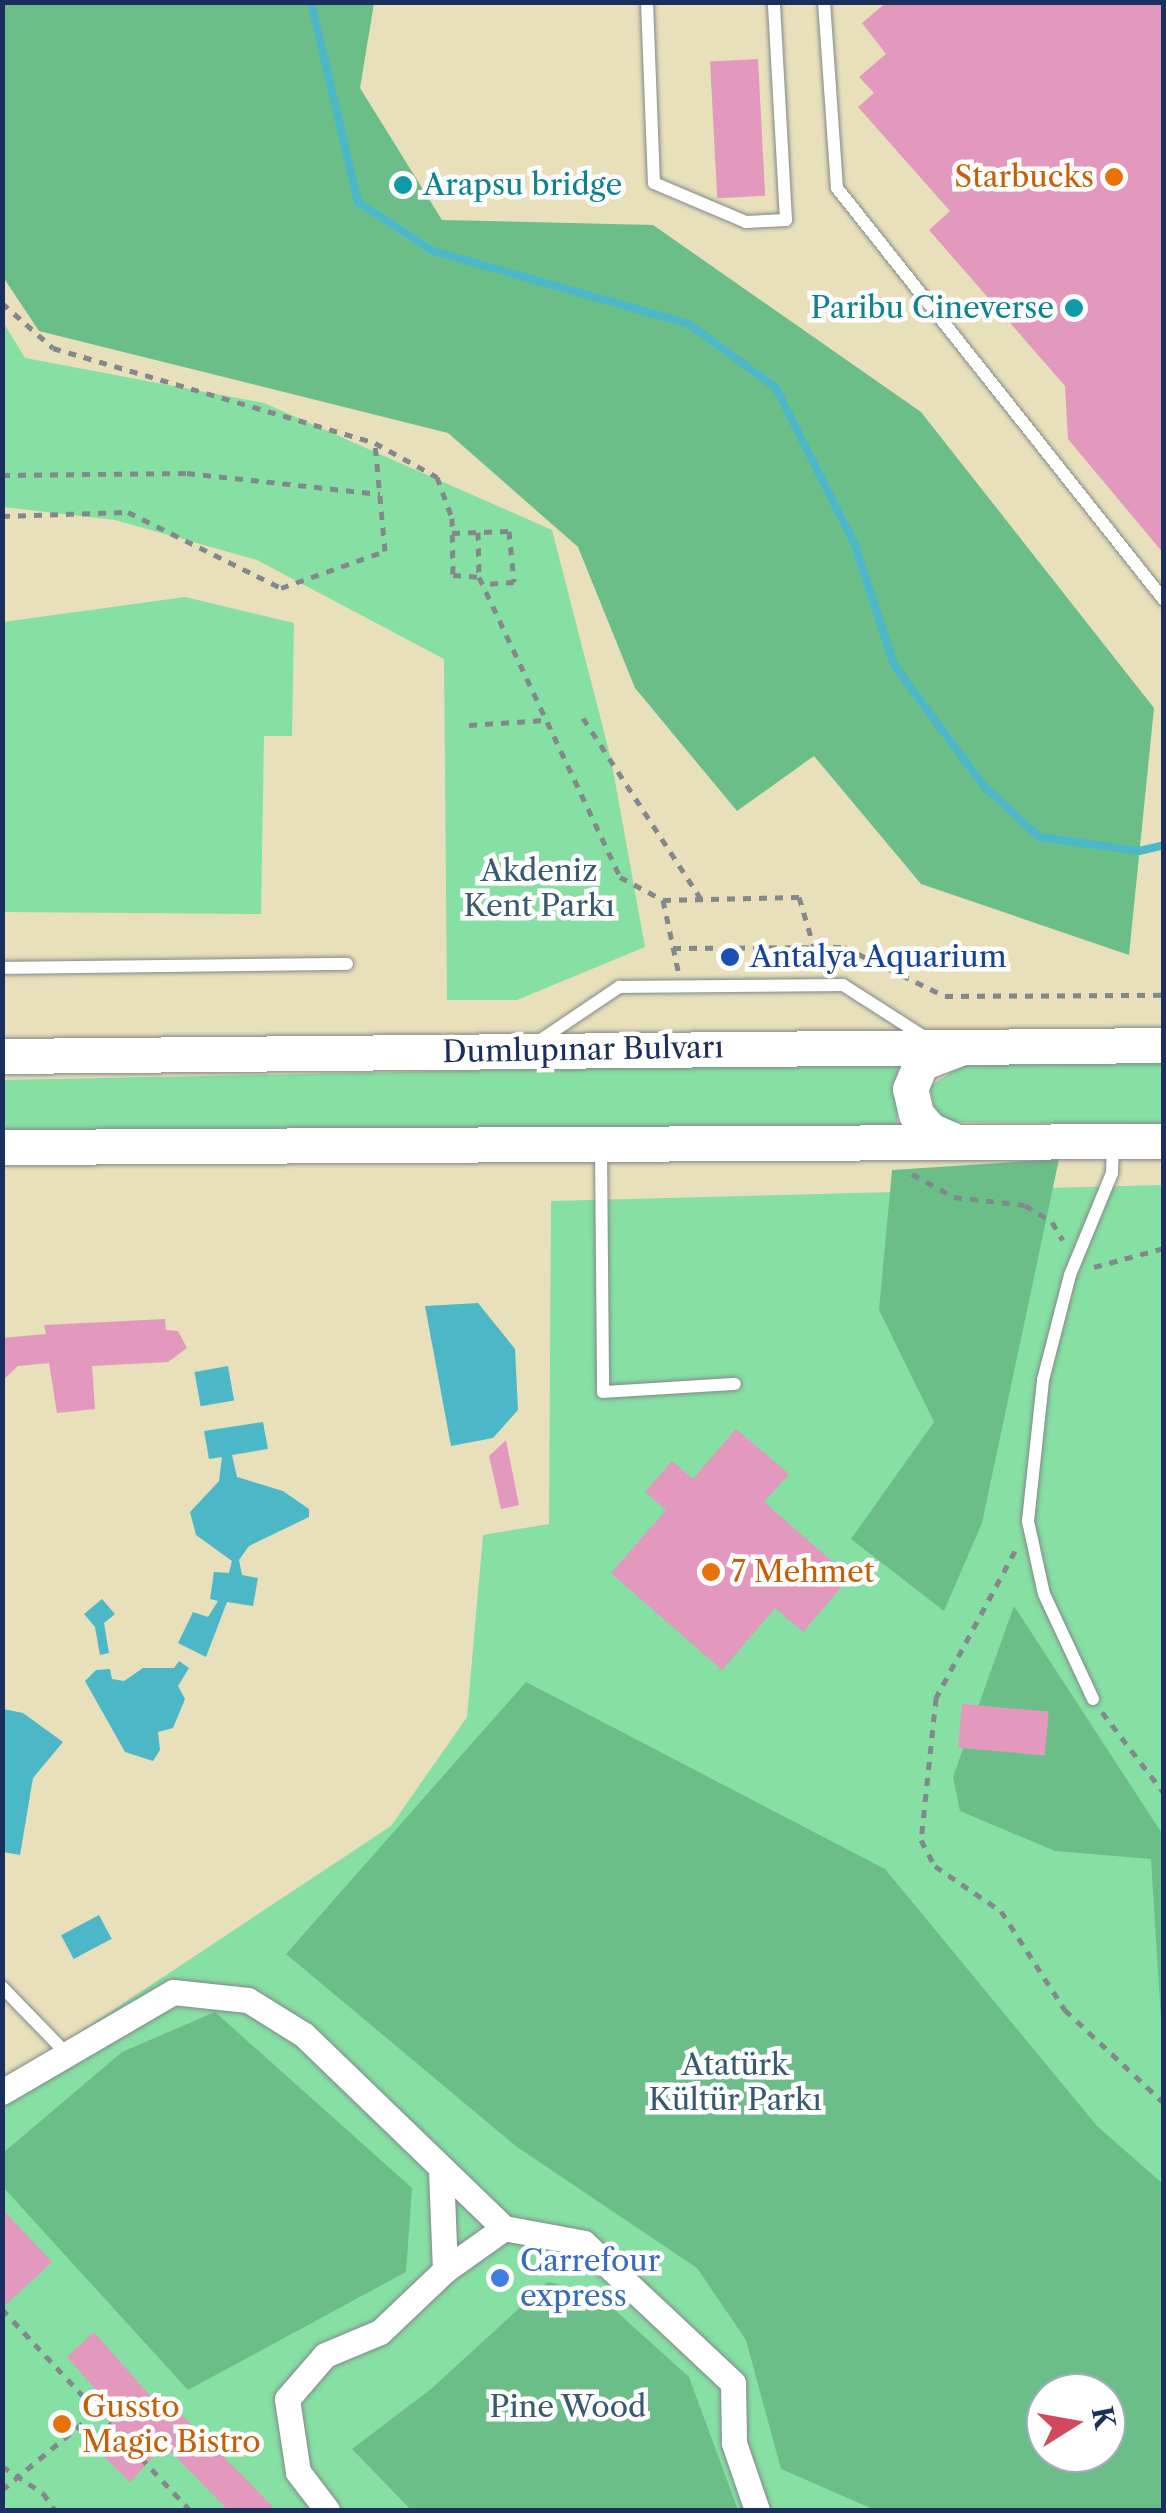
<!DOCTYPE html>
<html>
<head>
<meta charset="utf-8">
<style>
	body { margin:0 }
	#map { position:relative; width:1166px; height:2513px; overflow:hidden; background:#e8e0ba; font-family:"Libre Caslon Text",serif }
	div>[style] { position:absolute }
	.green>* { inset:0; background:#86dfa3 }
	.forest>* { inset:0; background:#6cbe89 }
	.water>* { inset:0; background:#4cb8c7; transform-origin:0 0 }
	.stream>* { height:8px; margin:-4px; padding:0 4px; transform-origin:4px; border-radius:4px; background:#4cb8c7 }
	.building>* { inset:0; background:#e398bd; transform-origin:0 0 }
	.path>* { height:5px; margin-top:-2.5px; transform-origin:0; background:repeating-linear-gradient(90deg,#82888c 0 8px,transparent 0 16px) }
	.roads { filter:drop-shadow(0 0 2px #82888c) drop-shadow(0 0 2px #82888c) }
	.service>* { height:12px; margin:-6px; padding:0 6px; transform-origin:6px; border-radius:6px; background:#fff }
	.minor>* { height:25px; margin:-12.5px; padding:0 12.5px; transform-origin:12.5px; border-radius:12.5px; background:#fff }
	.secondary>* { height:35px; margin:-17.5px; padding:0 17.5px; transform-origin:17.5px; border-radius:17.5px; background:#fff }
	.dots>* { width:28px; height:28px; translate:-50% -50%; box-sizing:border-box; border:5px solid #fff; border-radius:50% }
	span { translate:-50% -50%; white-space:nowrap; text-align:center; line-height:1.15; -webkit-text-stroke:9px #fff; paint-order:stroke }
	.food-label { font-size:30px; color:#c56008 }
	.right { translate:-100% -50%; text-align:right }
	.left { translate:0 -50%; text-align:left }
	.culture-label { font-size:30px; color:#0d838f }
	.park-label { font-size:30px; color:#365b6f }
	.transit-label { font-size:30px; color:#164399 }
	.street-label { font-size:30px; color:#1b2f5e }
	.shop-label { font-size:30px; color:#366cbe }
	.frame { position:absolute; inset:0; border:5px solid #1b2f5e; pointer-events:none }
	.north { position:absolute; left:1026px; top:2373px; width:100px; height:100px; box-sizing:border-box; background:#fff; border:2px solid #a4acbf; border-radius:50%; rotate:79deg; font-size:28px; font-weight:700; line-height:40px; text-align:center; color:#1b2f5e }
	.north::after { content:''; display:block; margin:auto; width:35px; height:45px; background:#d1495b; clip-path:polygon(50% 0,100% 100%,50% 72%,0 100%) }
</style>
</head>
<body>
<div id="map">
	<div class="green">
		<i style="clip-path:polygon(3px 322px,25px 358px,264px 403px,552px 530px,611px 759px,645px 947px,517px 1000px,447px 1000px,444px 659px,257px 560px,115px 520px,3px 507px)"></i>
		<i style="clip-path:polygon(185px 597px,294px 623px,292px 736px,264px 736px,261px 914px,3px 912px,3px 622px)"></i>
		<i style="clip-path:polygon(898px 1062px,897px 1129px,3px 1130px,2px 1080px)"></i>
		<i style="clip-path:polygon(1163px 1062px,1163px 1124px,947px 1122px,935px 1111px,930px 1086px,961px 1066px)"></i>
		<i style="clip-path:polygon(evenodd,1163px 1185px,1163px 2510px,3px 2510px,3px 2083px,391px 1826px,467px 1717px,483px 1535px,549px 1524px,551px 1201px,1163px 1185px,1046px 2393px,1106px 2393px,1106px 2453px,1046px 2453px,1046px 2393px)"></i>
	</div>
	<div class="forest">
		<i style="clip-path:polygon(2px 3px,374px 3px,360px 88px,442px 220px,653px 225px,921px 412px,1154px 708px,1129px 955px,921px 884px,814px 756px,737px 811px,635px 688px,578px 547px,448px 433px,39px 331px,3px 277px)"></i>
		<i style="clip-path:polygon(1059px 1159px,982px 1523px,944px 1611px,851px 1539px,934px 1422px,879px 1310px,892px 1170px)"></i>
		<i style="clip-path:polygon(1014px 1606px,1163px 1835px,1163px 2052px,1151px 1859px,1055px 1851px,960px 1811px,953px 1777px)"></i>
		<i style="clip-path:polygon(evenodd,526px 1682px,885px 1869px,1097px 2126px,1163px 2184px,1163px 2510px,875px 2510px,781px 2469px,746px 2340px,697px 2268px,517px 2147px,286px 1954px,526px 1682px,1106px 2393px,1106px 2453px,1046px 2453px,1046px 2393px,1106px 2393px)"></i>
		<i style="clip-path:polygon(215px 2012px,412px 2188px,406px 2272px,188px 2390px,3px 2187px,3px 2153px,122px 2052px)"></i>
		<i style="clip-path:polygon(548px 2282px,596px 2293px,689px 2377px,738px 2510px,411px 2510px,352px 2449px,431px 2389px)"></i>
	</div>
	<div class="water">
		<i style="clip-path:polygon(478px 1303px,515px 1349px,518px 1410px,493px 1438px,451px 1446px,425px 1306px)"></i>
		<i style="left:228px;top:1366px;width:35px;height:34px;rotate:80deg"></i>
		<i style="clip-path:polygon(263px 1422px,268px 1449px,232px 1455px,237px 1477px,283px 1491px,309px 1509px,309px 1517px,249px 1546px,239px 1560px,242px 1575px,258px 1578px,253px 1606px,227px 1602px,206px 1657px,178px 1643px,193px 1612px,208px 1617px,218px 1601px,210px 1599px,214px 1572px,229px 1573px,232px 1561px,196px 1535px,190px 1512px,219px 1481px,222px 1457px,209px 1459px,204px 1431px)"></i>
		<i style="clip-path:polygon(102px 1599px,115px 1614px,104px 1623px,109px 1653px,100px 1655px,95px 1627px,84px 1614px)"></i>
		<i style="clip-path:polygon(179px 1661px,189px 1668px,178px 1686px,185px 1699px,173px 1728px,158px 1732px,160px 1750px,153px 1761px,125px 1752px,85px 1681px,96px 1670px,110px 1669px,112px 1679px,124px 1681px,143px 1668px,174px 1668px)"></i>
		<i style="clip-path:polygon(3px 1709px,23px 1713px,63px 1742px,33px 1778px,20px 1855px,3px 1852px)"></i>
		<i style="left:99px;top:1915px;width:27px;height:43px;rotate:62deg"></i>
	</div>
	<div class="stream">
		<i style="left:311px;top:2px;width:205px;rotate:76.8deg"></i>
		<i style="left:358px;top:202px;width:90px;rotate:33.2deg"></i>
		<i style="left:433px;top:251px;width:266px;rotate:15.9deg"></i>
		<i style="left:689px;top:324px;width:108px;rotate:36.3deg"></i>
		<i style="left:776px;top:388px;width:176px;rotate:63.3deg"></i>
		<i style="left:855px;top:545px;width:126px;rotate:72deg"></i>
		<i style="left:894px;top:665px;width:151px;rotate:53.4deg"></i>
		<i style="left:984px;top:786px;width:75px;rotate:42.8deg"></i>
		<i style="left:1039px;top:837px;width:101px;rotate:8deg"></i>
		<i style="left:1139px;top:851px;width:26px;rotate:-13deg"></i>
	</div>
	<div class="building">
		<i style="clip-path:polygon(887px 2px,1164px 2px,1164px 554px,1068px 439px,1065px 386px,929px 230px,950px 211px,858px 107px,874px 93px,859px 77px,886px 54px,862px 23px)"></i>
		<i style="left:758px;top:59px;width:137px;height:48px;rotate:87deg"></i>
		<i style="clip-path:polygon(165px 1319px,166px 1330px,178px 1331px,187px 1348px,168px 1362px,92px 1366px,95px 1409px,57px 1413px,49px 1363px,18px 1366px,2px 1381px,2px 1338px,46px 1334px,44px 1325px)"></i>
		<i style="clip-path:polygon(736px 1429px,789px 1474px,764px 1502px,850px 1577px,803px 1632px,775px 1608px,722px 1670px,611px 1573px,666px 1510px,645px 1492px,672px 1461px,693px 1479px)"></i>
		<i style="clip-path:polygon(506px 1440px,519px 1505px,501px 1509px,489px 1456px)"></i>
		<i style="left:962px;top:1704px;width:87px;height:44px;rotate:5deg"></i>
		<i style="clip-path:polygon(2px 2209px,52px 2262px,2px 2308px)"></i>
		<i style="clip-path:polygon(94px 2332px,152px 2398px,159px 2392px,276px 2510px,228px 2510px,164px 2445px,130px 2482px,90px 2443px,118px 2415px,67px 2357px)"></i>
	</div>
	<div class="path">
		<i style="left:2px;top:303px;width:68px;rotate:41.4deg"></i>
		<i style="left:53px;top:348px;width:336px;rotate:16.4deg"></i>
		<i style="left:375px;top:443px;width:71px;rotate:28.7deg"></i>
		<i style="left:437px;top:477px;width:44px;rotate:69.9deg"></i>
		<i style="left:452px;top:518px;width:57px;rotate:89deg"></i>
		<i style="left:453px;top:575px;width:26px;rotate:4deg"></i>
		<i style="left:479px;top:577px;width:331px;rotate:64.8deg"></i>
		<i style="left:620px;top:877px;width:49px;rotate:28.1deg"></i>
		<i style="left:663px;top:900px;width:72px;rotate:77.9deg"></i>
		<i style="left:2px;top:475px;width:185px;rotate:-0.6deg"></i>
		<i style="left:187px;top:473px;width:194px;rotate:6.2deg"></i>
		<i style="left:2px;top:516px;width:126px;rotate:-1.8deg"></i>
		<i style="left:128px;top:512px;width:171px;rotate:26.4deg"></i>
		<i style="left:281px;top:588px;width:110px;rotate:-19.6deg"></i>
		<i style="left:385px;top:551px;width:108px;rotate:-95.3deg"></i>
		<i style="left:478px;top:532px;width:45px;rotate:88.7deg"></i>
		<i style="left:452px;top:533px;width:57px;rotate:-2deg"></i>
		<i style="left:509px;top:531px;width:51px;rotate:84.4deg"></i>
		<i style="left:514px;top:582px;width:32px;rotate:176deg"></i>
		<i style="left:583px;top:718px;width:216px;rotate:56.9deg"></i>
		<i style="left:469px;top:725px;width:77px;rotate:-3.7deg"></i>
		<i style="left:663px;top:900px;width:136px;rotate:-1.3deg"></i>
		<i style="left:799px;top:897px;width:52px;rotate:73.3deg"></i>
		<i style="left:673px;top:948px;width:171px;rotate:-0.3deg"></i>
		<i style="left:844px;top:947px;width:112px;rotate:25.9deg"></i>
		<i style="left:945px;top:996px;width:219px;rotate:-0.3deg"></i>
		<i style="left:912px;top:1174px;width:48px;rotate:28.7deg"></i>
		<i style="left:954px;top:1197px;width:71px;rotate:6.4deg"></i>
		<i style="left:1025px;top:1205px;width:32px;rotate:32deg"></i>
		<i style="left:1052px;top:1222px;width:21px;rotate:59deg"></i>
		<i style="left:1094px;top:1267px;width:73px;rotate:-15.2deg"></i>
		<i style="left:1015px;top:1551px;width:167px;rotate:118.3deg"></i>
		<i style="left:936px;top:1698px;width:143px;rotate:96deg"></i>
		<i style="left:921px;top:1840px;width:30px;rotate:62deg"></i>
		<i style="left:935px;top:1866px;width:80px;rotate:34.3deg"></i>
		<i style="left:1001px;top:1911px;width:118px;rotate:57.1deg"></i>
		<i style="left:1065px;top:2010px;width:136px;rotate:43.2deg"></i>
		<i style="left:1102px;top:1712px;width:102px;rotate:52.6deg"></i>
		<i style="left:2px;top:2309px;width:139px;rotate:47deg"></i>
		<i style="left:2px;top:2466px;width:49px;rotate:33.4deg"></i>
		<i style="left:43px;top:2493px;width:21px;rotate:55deg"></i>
		<i style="left:2px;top:2490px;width:124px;rotate:-39.7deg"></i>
		<i style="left:97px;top:2411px;width:136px;rotate:46.8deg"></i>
	</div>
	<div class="roads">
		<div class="service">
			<i style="left:647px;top:2px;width:181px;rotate:87.8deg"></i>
			<i style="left:654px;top:183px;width:100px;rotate:23deg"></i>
			<i style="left:746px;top:222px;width:40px;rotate:-2.9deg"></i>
			<i style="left:786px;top:220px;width:218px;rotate:-93.2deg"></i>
			<i style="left:824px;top:2px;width:186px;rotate:86deg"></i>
			<i style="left:837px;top:188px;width:526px;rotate:51.56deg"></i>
			<i style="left:2px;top:968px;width:345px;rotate:-0.7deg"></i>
			<i style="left:539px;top:1041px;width:97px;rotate:-34deg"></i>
			<i style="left:619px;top:987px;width:224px;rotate:-0.5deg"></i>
			<i style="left:843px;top:985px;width:98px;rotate:32.6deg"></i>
			<i style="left:601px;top:1148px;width:244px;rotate:89.5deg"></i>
			<i style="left:603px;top:1392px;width:132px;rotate:-3.5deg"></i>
			<i style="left:1093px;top:1699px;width:116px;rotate:-115deg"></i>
			<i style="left:1044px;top:1594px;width:75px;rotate:-102.4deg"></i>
			<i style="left:1028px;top:1521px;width:142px;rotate:-83.9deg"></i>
			<i style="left:1043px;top:1380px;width:108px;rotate:-75.6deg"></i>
			<i style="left:1070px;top:1275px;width:110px;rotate:-67.6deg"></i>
			<i style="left:1112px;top:1173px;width:31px;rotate:-88deg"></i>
			<i style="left:2px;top:1987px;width:89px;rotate:45.9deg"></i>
		</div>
		<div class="minor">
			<i style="left:2px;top:2092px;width:198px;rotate:-30.3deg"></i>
			<i style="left:173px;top:1992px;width:75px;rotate:6.1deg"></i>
			<i style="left:248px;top:2000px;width:66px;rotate:32deg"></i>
			<i style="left:304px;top:2035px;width:278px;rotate:44deg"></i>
			<i style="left:504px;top:2228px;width:81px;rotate:10.6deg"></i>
			<i style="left:584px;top:2243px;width:204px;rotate:43.2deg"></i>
			<i style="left:733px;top:2383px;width:60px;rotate:89deg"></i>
			<i style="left:734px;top:2443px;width:71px;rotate:71.1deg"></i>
			<i style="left:445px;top:2270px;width:72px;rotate:-35.4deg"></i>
			<i style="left:327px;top:2510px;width:48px;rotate:-127.3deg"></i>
			<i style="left:298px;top:2472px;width:74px;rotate:-98.6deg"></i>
			<i style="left:287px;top:2399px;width:58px;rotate:-49.2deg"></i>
			<i style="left:325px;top:2355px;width:60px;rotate:-22.7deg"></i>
			<i style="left:380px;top:2332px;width:90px;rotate:-43.6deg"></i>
			<i style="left:445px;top:2270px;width:98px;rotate:-92.3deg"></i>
		</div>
		<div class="secondary">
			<i style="left:2px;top:1056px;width:1162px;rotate:-0.54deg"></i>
			<i style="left:953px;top:1140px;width:25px;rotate:-157deg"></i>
			<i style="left:930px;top:1130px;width:21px;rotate:-131deg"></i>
			<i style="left:916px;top:1114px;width:26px;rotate:-103deg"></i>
			<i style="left:910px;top:1089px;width:28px;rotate:-67deg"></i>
			<i style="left:921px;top:1063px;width:40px;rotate:-21deg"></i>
			<i style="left:2px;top:1147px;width:1162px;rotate:-0.3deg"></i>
		</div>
	</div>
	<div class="dots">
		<i style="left:1114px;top:177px;background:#e8710a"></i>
		<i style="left:403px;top:185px;background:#0f9aa8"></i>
		<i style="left:1074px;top:308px;background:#0f9aa8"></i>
		<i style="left:730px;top:957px;background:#1a4fb4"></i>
		<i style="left:711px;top:1572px;background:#e8710a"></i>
		<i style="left:500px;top:2278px;background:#3f7fe0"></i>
		<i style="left:62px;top:2424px;background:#e8710a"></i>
	</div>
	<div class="food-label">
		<span class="right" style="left:1094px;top:177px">Starbucks</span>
		<span class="left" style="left:731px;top:1572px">7 Mehmet</span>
		<span class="left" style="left:82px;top:2424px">Gussto<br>Magic Bistro</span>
	</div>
	<div class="culture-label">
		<span class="left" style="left:423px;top:185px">Arapsu bridge</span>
		<span class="right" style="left:1054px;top:308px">Paribu Cineverse</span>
	</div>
	<div class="park-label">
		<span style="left:539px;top:888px">Akdeniz<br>Kent Parkı</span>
		<span style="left:735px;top:2082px">Atatürk<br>Kültür Parkı</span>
		<span style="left:568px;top:2407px">Pine Wood</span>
	</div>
	<div class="transit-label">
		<span class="left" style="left:750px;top:957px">Antalya Aquarium</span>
	</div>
	<div class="street-label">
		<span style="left:583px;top:1050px;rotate:-1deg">Dumlupınar Bulvarı</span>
	</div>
	<div class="shop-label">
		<span class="left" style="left:520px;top:2278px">Carrefour<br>express</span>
	</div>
	<div class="frame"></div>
	<div class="north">K</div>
</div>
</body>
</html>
